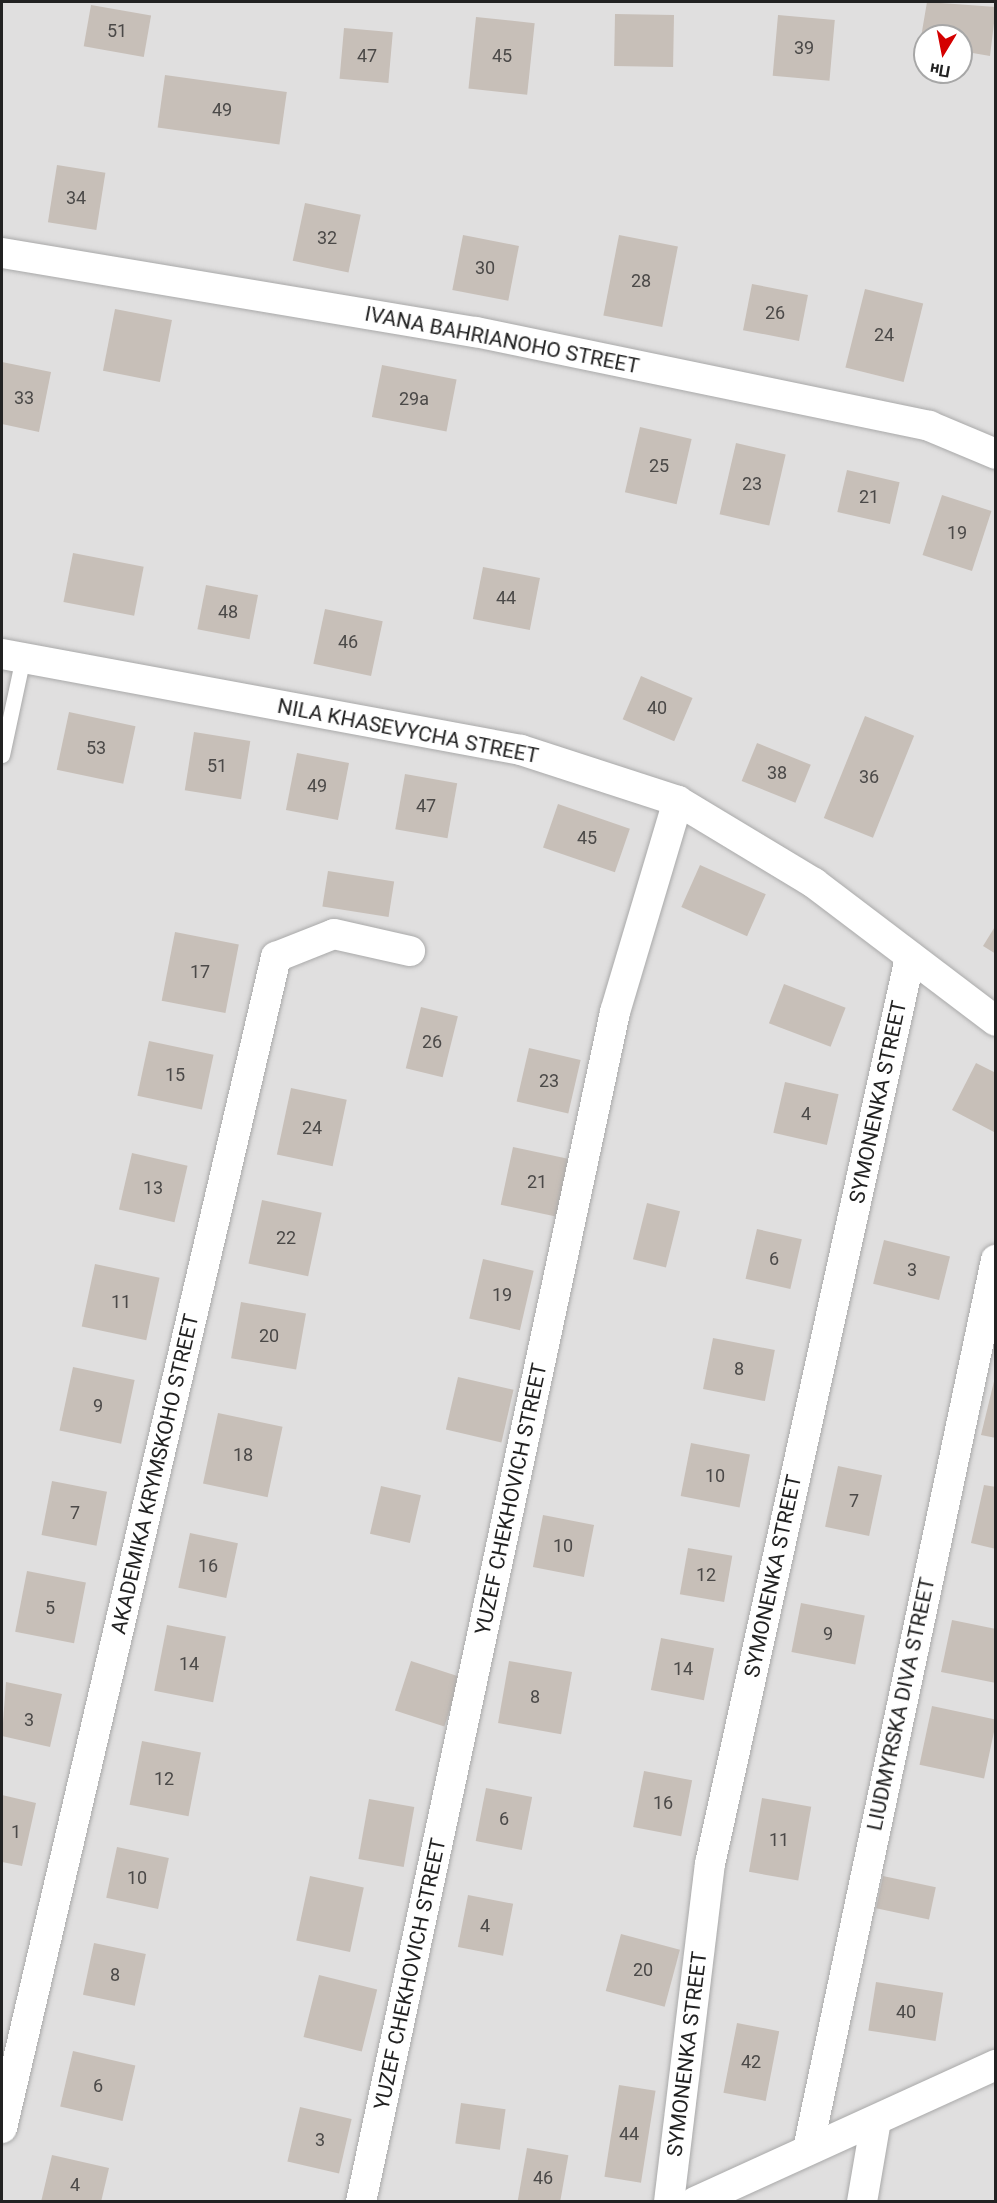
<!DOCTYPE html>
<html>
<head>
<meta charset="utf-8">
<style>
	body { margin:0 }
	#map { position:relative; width:997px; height:2203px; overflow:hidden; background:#f2efe9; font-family:Roboto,sans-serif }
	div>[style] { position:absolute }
	.residential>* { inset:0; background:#e0dfdf }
	.building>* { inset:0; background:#c7bfb8; transform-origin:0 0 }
	.roads { filter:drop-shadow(0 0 2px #a9a9a9) drop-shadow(0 0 2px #a9a9a9) }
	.lane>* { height:15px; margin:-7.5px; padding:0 7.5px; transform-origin:7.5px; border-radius:7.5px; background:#fff }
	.street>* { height:30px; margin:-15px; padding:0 15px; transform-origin:15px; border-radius:15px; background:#fff }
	span { translate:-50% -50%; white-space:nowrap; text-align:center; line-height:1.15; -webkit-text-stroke:4.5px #fff; paint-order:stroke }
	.number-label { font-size:18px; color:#4b4948 }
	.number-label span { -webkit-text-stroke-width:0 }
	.street-label { font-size:21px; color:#222 }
	.frame { position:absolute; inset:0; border:3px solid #222; pointer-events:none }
	.north { position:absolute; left:913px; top:24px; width:60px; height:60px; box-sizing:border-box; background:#fff; border:2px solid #a7a7a7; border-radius:50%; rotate:190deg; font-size:16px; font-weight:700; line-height:24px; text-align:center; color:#222 }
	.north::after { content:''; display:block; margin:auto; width:21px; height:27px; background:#d40000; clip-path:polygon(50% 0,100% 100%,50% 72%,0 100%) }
</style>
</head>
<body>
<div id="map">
	<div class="residential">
		<i style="clip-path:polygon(evenodd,2px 2px,995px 2px,995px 2201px,2px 2201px,2px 2px,925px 36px,961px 36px,961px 72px,925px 72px,925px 36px)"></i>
	</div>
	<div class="building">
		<i style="clip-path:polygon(927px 2px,996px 7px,990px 56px,961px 51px,961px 36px,925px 36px,925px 44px,920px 43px)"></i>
		<i style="left:91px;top:5px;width:61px;height:42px;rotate:10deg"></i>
		<i style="left:615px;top:14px;width:59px;height:52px;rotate:1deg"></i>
		<i style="left:778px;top:15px;width:57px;height:61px;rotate:5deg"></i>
		<i style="left:476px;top:17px;width:59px;height:72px;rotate:6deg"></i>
		<i style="left:344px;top:28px;width:49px;height:51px;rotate:5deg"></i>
		<i style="left:165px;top:75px;width:123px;height:53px;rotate:8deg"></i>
		<i style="left:57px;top:165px;width:49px;height:58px;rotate:9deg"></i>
		<i style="left:305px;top:203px;width:57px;height:59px;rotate:12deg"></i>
		<i style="left:463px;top:235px;width:57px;height:56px;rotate:11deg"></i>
		<i style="left:619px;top:235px;width:60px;height:82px;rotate:11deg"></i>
		<i style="left:752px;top:284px;width:57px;height:47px;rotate:11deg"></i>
		<i style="left:865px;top:289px;width:60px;height:81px;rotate:14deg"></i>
		<i style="left:115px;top:309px;width:58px;height:63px;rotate:11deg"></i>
		<i style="clip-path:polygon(2px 362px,51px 372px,39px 432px,2px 424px)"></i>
		<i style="left:382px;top:365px;width:76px;height:53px;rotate:11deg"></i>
		<i style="left:640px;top:427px;width:53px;height:67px;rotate:13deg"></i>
		<i style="left:736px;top:443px;width:51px;height:73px;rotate:13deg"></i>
		<i style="left:847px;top:470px;width:54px;height:43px;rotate:13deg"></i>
		<i style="left:942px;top:495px;width:52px;height:63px;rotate:18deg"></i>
		<i style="left:73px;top:553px;width:72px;height:50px;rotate:11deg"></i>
		<i style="left:483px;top:567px;width:58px;height:53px;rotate:11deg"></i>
		<i style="left:206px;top:585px;width:53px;height:45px;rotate:11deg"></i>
		<i style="left:325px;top:609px;width:59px;height:56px;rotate:12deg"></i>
		<i style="left:641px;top:676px;width:56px;height:47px;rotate:23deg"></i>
		<i style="left:69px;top:712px;width:68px;height:59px;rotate:12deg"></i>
		<i style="left:865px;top:716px;width:53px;height:110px;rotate:22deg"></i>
		<i style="left:194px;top:732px;width:57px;height:59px;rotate:9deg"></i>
		<i style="left:757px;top:743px;width:58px;height:41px;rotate:22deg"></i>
		<i style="left:297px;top:753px;width:53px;height:58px;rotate:11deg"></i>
		<i style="left:405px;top:774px;width:53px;height:56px;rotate:10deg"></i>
		<i style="left:558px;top:804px;width:76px;height:46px;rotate:19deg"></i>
		<i style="left:700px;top:865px;width:72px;height:46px;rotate:24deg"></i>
		<i style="left:328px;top:871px;width:67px;height:36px;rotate:9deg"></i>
		<i style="clip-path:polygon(996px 925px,996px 954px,983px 946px)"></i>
		<i style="left:175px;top:932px;width:65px;height:70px;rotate:11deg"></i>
		<i style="left:784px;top:984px;width:66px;height:42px;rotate:21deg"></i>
		<i style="left:421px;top:1007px;width:38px;height:63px;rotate:14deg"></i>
		<i style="left:149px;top:1041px;width:66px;height:56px;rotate:12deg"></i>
		<i style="left:529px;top:1048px;width:53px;height:55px;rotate:13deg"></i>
		<i style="clip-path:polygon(976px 1063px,996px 1073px,994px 1132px,952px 1110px)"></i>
		<i style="left:785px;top:1082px;width:55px;height:52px;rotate:13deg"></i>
		<i style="left:291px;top:1088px;width:57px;height:68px;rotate:12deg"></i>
		<i style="left:513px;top:1147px;width:61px;height:59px;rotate:12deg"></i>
		<i style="left:132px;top:1153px;width:57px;height:58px;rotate:13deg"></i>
		<i style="left:262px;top:1200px;width:61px;height:65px;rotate:12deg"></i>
		<i style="left:647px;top:1203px;width:34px;height:58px;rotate:14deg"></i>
		<i style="left:757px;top:1229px;width:46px;height:51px;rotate:13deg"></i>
		<i style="left:884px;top:1240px;width:68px;height:45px;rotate:14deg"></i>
		<i style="left:483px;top:1259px;width:52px;height:61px;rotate:13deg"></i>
		<i style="left:95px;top:1264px;width:66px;height:64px;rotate:12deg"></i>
		<i style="left:241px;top:1302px;width:66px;height:57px;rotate:10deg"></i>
		<i style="left:713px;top:1338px;width:63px;height:52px;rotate:11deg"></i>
		<i style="left:73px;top:1367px;width:63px;height:65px;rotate:12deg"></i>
		<i style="clip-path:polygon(996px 1373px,996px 1438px,981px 1435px)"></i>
		<i style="left:458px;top:1377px;width:57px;height:54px;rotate:13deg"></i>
		<i style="left:218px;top:1413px;width:66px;height:72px;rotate:12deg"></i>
		<i style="left:691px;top:1443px;width:60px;height:54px;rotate:11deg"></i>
		<i style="left:838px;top:1466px;width:45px;height:62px;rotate:12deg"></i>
		<i style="left:52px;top:1481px;width:56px;height:55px;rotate:11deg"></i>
		<i style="clip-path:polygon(984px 1485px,996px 1487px,996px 1549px,971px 1543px)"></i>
		<i style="left:381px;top:1486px;width:41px;height:49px;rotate:13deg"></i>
		<i style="left:543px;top:1515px;width:52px;height:53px;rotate:11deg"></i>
		<i style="left:190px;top:1533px;width:49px;height:56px;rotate:12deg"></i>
		<i style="left:688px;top:1548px;width:45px;height:47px;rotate:10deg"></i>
		<i style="left:27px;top:1571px;width:60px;height:62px;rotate:11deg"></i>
		<i style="left:801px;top:1603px;width:65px;height:50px;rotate:11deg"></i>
		<i style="clip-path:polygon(952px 1620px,996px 1629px,996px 1683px,941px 1672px)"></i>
		<i style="left:167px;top:1625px;width:60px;height:67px;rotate:11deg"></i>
		<i style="left:661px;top:1638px;width:54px;height:53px;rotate:11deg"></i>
		<i style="left:411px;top:1661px;width:52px;height:52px;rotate:18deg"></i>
		<i style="left:509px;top:1661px;width:64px;height:63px;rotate:10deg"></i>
		<i style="clip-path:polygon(6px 1682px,62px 1694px,50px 1747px,2px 1736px)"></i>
		<i style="left:932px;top:1706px;width:66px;height:60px;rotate:12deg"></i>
		<i style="left:142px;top:1741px;width:60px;height:65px;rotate:11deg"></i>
		<i style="left:644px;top:1771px;width:49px;height:57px;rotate:11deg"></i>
		<i style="left:486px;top:1788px;width:47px;height:54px;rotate:11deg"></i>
		<i style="clip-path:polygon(2px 1795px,36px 1803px,22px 1866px,2px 1862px)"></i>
		<i style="left:762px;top:1798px;width:50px;height:75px;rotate:10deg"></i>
		<i style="left:369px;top:1799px;width:46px;height:61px;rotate:10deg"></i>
		<i style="left:117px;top:1847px;width:53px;height:52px;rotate:12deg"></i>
		<i style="left:310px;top:1876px;width:55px;height:66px;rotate:12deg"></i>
		<i style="left:883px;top:1876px;width:54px;height:33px;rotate:12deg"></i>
		<i style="left:468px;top:1895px;width:46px;height:53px;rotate:11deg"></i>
		<i style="left:621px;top:1934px;width:61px;height:59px;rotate:15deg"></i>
		<i style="left:94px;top:1943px;width:53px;height:53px;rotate:12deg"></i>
		<i style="left:319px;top:1975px;width:60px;height:64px;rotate:14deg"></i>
		<i style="left:876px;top:1982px;width:68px;height:49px;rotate:9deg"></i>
		<i style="left:737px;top:2023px;width:43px;height:71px;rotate:11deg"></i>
		<i style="left:73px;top:2051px;width:64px;height:57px;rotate:13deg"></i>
		<i style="left:619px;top:2085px;width:37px;height:93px;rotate:9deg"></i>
		<i style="left:461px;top:2103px;width:45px;height:41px;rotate:8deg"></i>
		<i style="left:300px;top:2107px;width:53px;height:56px;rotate:13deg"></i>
		<i style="left:527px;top:2148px;width:42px;height:55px;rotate:10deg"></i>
		<i style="clip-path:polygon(52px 2155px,109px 2168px,101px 2202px,41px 2202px)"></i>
	</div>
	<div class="roads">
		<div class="lane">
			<i style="left:2px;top:755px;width:100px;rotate:-77.9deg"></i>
		</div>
		<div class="street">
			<i style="left:2px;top:253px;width:481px;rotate:9.5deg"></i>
			<i style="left:476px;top:332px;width:463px;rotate:11.7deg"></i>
			<i style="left:929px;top:426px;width:73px;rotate:22.7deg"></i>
			<i style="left:2px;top:654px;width:528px;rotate:10.48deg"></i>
			<i style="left:521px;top:750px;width:165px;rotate:18deg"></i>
			<i style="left:678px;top:801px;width:159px;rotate:31.1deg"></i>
			<i style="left:814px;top:883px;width:228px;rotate:37.2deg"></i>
			<i style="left:2px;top:2128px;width:1203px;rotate:-76.83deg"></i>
			<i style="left:276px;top:957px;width:62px;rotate:-21.6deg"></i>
			<i style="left:334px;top:934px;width:78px;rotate:12.6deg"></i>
			<i style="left:808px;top:2149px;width:909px;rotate:-78.06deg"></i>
			<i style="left:361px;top:2202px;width:1217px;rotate:-77.95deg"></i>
			<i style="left:615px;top:1012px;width:220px;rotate:-73.4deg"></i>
			<i style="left:669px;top:2202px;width:340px;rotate:-83.1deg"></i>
			<i style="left:710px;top:1864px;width:929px;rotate:-77.56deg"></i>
			<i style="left:695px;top:2202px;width:331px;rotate:-24.5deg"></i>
			<i style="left:862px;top:2202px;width:83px;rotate:-80.3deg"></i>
		</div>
	</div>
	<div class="number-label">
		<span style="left:117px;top:31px">51</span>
		<span style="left:804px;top:48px">39</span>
		<span style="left:367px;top:56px">47</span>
		<span style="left:502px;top:56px">45</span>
		<span style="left:222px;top:110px">49</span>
		<span style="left:76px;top:198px">34</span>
		<span style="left:327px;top:238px">32</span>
		<span style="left:485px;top:268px">30</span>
		<span style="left:641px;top:281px">28</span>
		<span style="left:775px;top:313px">26</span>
		<span style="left:884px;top:335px">24</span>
		<span style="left:24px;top:398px">33</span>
		<span style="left:414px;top:399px">29а</span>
		<span style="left:659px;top:466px">25</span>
		<span style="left:752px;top:484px">23</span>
		<span style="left:869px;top:497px">21</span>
		<span style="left:957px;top:533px">19</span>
		<span style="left:506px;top:598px">44</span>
		<span style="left:228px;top:612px">48</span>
		<span style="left:348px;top:642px">46</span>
		<span style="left:657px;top:708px">40</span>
		<span style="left:96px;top:748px">53</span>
		<span style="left:217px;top:766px">51</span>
		<span style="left:777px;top:773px">38</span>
		<span style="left:869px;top:777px">36</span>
		<span style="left:317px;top:786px">49</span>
		<span style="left:426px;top:806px">47</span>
		<span style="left:587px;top:838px">45</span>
		<span style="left:200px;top:972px">17</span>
		<span style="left:432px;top:1042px">26</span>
		<span style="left:175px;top:1075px">15</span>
		<span style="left:549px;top:1081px">23</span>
		<span style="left:806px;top:1114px">4</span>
		<span style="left:312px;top:1128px">24</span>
		<span style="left:537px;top:1182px">21</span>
		<span style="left:153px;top:1188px">13</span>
		<span style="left:286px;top:1238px">22</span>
		<span style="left:774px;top:1259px">6</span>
		<span style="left:912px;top:1270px">3</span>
		<span style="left:502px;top:1295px">19</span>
		<span style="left:121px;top:1302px">11</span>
		<span style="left:269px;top:1336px">20</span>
		<span style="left:739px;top:1369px">8</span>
		<span style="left:98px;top:1406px">9</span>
		<span style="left:243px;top:1455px">18</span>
		<span style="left:715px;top:1476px">10</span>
		<span style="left:854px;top:1501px">7</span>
		<span style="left:75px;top:1513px">7</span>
		<span style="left:563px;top:1546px">10</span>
		<span style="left:208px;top:1566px">16</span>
		<span style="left:706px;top:1575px">12</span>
		<span style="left:50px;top:1608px">5</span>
		<span style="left:828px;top:1634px">9</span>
		<span style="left:189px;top:1664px">14</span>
		<span style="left:683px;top:1669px">14</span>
		<span style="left:535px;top:1697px">8</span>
		<span style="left:29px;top:1720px">3</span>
		<span style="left:164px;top:1779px">12</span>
		<span style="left:663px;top:1803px">16</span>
		<span style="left:504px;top:1819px">6</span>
		<span style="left:16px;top:1832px">1</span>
		<span style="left:779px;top:1840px">11</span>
		<span style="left:137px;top:1878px">10</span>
		<span style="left:485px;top:1926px">4</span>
		<span style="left:643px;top:1970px">20</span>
		<span style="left:115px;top:1975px">8</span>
		<span style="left:906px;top:2012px">40</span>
		<span style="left:751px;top:2062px">42</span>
		<span style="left:98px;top:2086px">6</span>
		<span style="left:629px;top:2134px">44</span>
		<span style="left:320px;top:2140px">3</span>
		<span style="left:543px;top:2178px">46</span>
		<span style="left:75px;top:2185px">4</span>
	</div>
	<div class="street-label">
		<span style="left:502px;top:340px;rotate:11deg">IVANA BAHRIANOHO STREET</span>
		<span style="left:408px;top:731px;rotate:11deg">NILA KHASEVYCHA STREET</span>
		<span style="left:878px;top:1102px;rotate:-78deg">SYMONENKA STREET</span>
		<span style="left:155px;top:1474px;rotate:-77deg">AKADEMIKA KRYMSKOHO STREET</span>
		<span style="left:511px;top:1499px;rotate:-78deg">YUZEF CHEKHOVICH STREET</span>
		<span style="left:773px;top:1576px;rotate:-78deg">SYMONENKA STREET</span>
		<span style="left:901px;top:1704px;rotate:-78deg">LIUDMYRSKA DIVA STREET</span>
		<span style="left:410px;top:1974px;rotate:-78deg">YUZEF CHEKHOVICH STREET</span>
		<span style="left:687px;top:2054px;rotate:-83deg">SYMONENKA STREET</span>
	</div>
	<div class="frame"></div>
	<div class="north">Пн</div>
</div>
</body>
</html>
